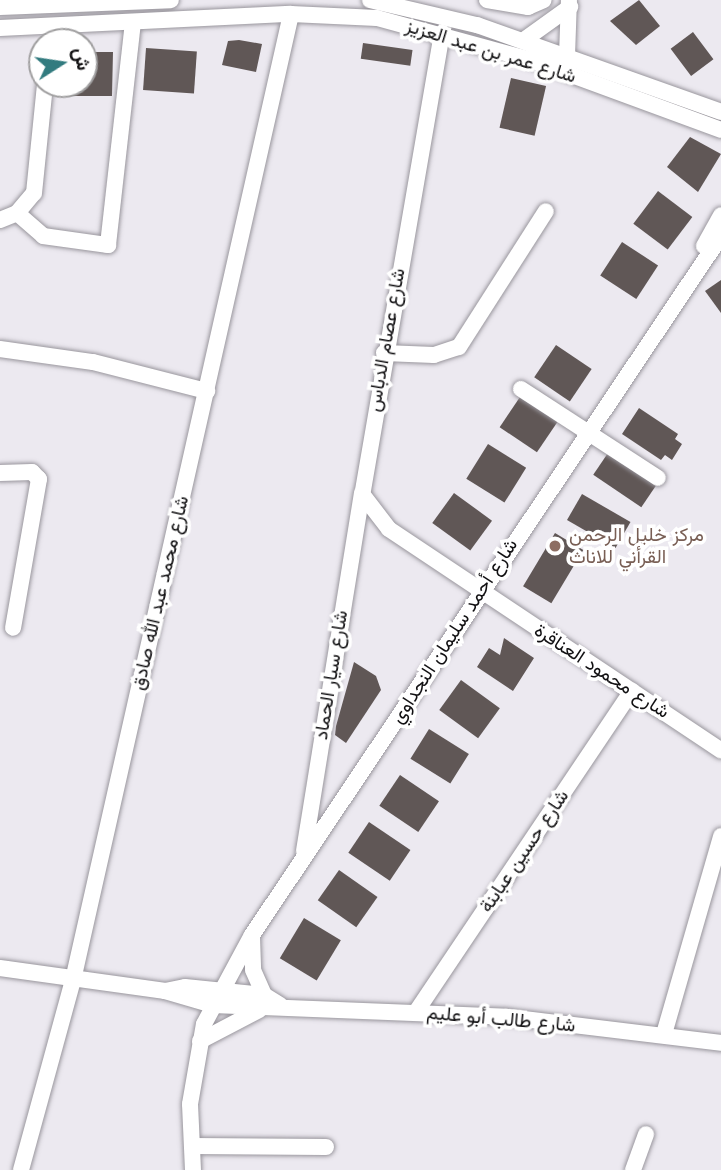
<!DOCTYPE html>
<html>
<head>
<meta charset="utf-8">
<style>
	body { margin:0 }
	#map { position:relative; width:721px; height:1170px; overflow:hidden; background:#ece9f0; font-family:Jost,Vazirmatn,sans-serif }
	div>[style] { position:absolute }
	.building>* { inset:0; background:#605756; transform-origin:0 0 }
	.roads { filter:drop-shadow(0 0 2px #99969d) drop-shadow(0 0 2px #99969d) }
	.minor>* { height:16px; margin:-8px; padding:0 8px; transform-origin:8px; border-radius:8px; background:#fff }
	.dots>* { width:19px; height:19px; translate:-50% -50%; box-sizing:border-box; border:4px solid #fff; border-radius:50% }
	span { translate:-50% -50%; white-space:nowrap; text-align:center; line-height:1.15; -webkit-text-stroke:7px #fff; paint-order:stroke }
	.street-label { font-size:19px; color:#111012 }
	.education-label { font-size:19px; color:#785e54 }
	.left { translate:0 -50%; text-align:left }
	.north { position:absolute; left:28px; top:28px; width:70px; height:70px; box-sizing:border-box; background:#fff; border:2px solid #a09fa0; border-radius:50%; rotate:78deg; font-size:19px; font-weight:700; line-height:28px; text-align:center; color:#111012 }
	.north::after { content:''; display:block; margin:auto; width:24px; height:32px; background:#327b7f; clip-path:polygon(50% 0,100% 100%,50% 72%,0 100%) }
</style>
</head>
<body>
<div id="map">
	<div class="building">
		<i style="clip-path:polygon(639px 0,660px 26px,636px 45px,610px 21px)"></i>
		<i style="left:693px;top:32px;width:34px;height:28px;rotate:53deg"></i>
		<i style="clip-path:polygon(239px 40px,262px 44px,256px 72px,222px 65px,228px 41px)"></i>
		<i style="left:363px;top:43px;width:50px;height:16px;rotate:8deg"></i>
		<i style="left:146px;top:48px;width:51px;height:42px;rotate:4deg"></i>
		<i style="clip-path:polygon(84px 52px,113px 52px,112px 96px,72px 96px,72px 84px,84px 84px)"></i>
		<i style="left:511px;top:78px;width:36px;height:51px;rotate:13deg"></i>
		<i style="clip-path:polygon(690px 137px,721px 154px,698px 192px,667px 167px)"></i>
		<i style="left:658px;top:191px;width:43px;height:41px;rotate:37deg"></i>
		<i style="left:622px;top:242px;width:43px;height:40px;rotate:33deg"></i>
		<i style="clip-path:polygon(721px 280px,721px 313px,705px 291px)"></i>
		<i style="left:556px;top:345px;width:43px;height:39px;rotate:34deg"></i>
		<i style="left:522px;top:394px;width:45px;height:40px;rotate:34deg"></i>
		<i style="clip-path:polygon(639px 408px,678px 434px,675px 439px,682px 444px,672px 460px,665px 455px,661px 460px,622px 434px)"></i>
		<i style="left:488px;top:444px;width:45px;height:41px;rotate:32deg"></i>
		<i style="left:610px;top:450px;width:58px;height:30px;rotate:34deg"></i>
		<i style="left:454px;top:493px;width:47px;height:37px;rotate:36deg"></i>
		<i style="left:582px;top:494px;width:56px;height:30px;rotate:30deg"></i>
		<i style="left:555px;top:533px;width:33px;height:62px;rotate:31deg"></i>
		<i style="clip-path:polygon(504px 638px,534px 658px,513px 691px,477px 667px,489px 648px,500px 655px)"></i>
		<i style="clip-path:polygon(354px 662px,376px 676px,381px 690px,346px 743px,335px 735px,336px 726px)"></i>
		<i style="left:461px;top:680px;width:48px;height:37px;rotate:36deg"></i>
		<i style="left:429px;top:729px;width:47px;height:35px;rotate:32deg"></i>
		<i style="left:400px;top:775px;width:47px;height:37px;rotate:34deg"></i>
		<i style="left:369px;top:822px;width:50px;height:37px;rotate:34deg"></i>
		<i style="left:339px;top:870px;width:47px;height:37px;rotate:35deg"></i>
		<i style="left:304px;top:918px;width:43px;height:47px;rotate:31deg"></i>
	</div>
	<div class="roads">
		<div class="minor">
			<i style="left:370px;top:0;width:110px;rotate:13.2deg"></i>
			<i style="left:477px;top:25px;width:259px;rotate:19.6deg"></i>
			<i style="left:487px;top:0;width:42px;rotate:9.7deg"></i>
			<i style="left:528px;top:7px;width:17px;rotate:-24deg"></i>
			<i style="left:0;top:7px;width:171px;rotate:-2.3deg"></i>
			<i style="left:0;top:28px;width:291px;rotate:-2.8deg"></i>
			<i style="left:291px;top:14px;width:86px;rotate:2.7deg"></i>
			<i style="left:377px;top:18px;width:160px;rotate:15.3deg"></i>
			<i style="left:531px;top:60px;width:202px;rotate:20.2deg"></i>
			<i style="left:442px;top:33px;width:468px;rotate:99.8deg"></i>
			<i style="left:362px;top:494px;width:44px;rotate:52.4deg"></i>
			<i style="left:389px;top:529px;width:399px;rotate:33.7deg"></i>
			<i style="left:524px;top:40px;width:57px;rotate:-35.7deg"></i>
			<i style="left:567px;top:56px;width:56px;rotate:-88deg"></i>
			<i style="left:17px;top:213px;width:35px;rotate:41deg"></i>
			<i style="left:43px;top:236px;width:66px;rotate:7.9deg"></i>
			<i style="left:108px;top:245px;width:224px;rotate:-83.6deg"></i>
			<i style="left:0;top:220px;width:18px;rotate:-22deg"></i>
			<i style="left:17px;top:213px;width:26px;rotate:-50deg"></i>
			<i style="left:34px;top:193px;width:110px;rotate:-84.2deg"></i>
			<i style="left:704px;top:246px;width:35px;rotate:-61deg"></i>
			<i style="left:0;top:349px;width:94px;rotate:8deg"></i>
			<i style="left:93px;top:362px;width:118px;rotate:14.3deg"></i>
			<i style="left:384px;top:353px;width:50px;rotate:2.3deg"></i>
			<i style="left:434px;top:355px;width:26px;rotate:-18deg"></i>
			<i style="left:459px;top:347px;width:161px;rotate:-57.4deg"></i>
			<i style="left:521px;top:389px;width:163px;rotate:33deg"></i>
			<i style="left:0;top:473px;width:32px;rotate:-2deg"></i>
			<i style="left:32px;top:472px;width:10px;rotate:45deg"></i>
			<i style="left:39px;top:479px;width:151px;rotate:99.9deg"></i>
			<i style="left:304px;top:851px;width:362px;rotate:-80.8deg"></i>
			<i style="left:252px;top:937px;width:33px;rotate:88deg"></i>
			<i style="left:253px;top:970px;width:27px;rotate:66deg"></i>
			<i style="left:0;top:968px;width:167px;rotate:7.9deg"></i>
			<i style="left:165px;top:991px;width:50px;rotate:16.3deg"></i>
			<i style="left:213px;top:1005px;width:294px;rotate:2.3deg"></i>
			<i style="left:507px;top:1017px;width:216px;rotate:6.9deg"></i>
			<i style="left:165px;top:991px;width:20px;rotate:-11deg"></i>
			<i style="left:185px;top:987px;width:79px;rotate:5.8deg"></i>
			<i style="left:264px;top:995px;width:19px;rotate:32deg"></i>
			<i style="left:416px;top:1012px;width:387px;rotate:-56.1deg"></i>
			<i style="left:664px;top:1034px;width:206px;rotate:-73.9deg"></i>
			<i style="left:200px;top:1041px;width:67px;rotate:-27.7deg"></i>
			<i style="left:192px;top:1146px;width:134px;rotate:0.4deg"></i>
			<i style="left:21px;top:1170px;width:197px;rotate:-74.7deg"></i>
			<i style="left:73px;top:980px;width:990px;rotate:-77.28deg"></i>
			<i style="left:193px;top:1170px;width:66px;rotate:-92.6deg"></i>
			<i style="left:190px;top:1104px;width:81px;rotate:-80.1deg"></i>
			<i style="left:204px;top:1024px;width:101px;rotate:-61.7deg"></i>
			<i style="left:252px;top:935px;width:842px;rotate:-56.14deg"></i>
			<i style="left:633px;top:1170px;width:38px;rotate:-70deg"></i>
		</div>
	</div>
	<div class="dots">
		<i style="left:555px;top:546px;background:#8d6e63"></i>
	</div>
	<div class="street-label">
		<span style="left:491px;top:51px;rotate:17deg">شارع عمر بن عبد العزيز</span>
		<span style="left:386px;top:340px;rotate:-80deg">شارع عصام الدباس</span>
		<span style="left:160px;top:593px;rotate:-77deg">شارع محمد عبد الله صادق</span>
		<span style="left:454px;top:631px;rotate:-57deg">شارع أحمد سليمان النجداوي</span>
		<span style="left:602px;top:671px;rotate:33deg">شارع محمود العناقرة</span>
		<span style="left:331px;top:675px;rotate:-81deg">شارع سيار الحماد</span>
		<span style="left:524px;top:851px;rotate:-56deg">شارع حسين عبابنة</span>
		<span style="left:501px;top:1019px;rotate:5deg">شارع طالب أبو عليم</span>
	</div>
	<div class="education-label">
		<span class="left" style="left:569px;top:546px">مركز خليل الرحمن<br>القرأني للاناث</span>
	</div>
	<div class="north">ش</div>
</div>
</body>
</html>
